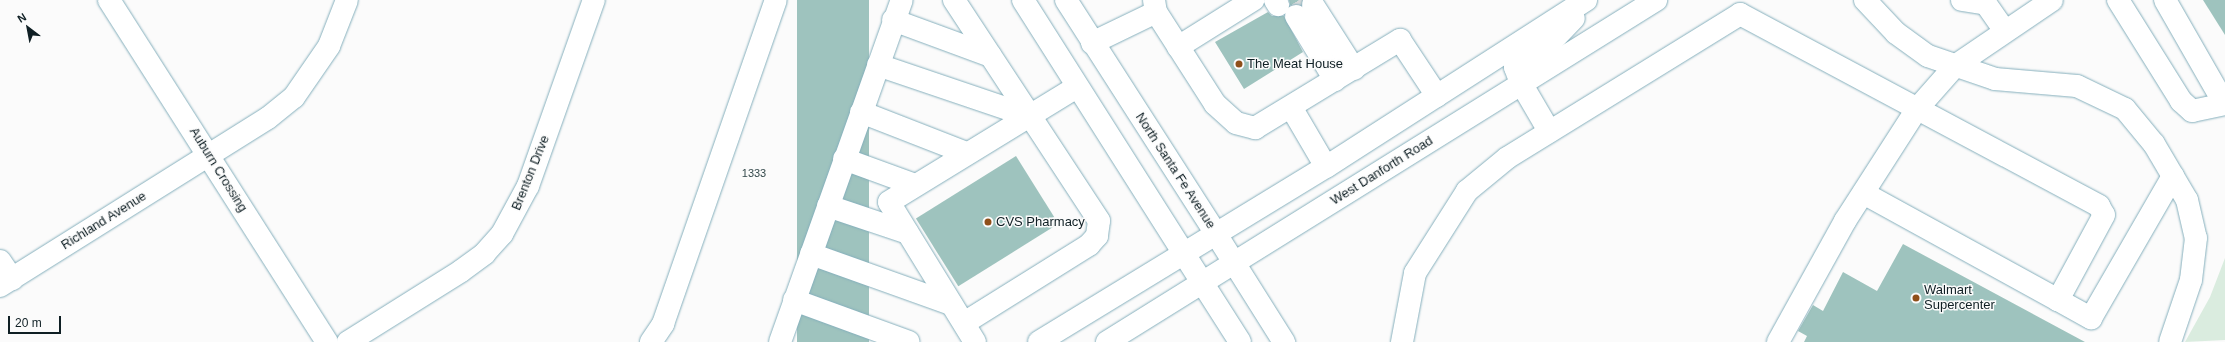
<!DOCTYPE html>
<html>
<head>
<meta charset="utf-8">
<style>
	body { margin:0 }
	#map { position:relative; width:2225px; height:342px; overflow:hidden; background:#fbfbfb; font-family:Arial,sans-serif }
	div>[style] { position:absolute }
	.green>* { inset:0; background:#daecdf }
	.building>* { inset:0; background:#9ec3be; transform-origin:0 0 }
	.minor-tunnel>* { height:22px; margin-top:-11px; transform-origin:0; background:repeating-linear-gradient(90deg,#d8dadb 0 22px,transparent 0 33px) }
	.roads { filter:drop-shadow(0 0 1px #85afbc) drop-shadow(0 0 1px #85afbc) }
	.minor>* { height:22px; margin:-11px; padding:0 11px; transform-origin:11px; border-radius:11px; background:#fff }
	.major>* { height:22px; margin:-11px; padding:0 11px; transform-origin:11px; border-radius:11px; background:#fff }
	.dots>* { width:11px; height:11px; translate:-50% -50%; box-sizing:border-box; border:2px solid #fbfbfb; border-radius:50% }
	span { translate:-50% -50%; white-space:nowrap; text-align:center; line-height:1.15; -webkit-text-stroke:3px #fbfbfb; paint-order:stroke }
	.number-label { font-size:11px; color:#33484a }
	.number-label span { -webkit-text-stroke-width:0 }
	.poi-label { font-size:13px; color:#0f1f24 }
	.left { translate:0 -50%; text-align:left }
	.street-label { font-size:13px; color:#0f1f24 }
	.north { position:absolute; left:8px; top:8px; width:40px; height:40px; -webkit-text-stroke:3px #fbfbfb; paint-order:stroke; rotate:328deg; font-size:11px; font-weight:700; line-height:16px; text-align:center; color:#0f1f24 }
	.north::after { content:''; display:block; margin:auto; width:14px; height:18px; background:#0f1f24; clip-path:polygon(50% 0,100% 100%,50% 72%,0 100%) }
	.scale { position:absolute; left:8px; top:316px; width:53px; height:18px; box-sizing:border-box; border:2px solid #0f1f24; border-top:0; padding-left:5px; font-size:12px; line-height:14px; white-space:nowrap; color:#0f1f24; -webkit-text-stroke:3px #fbfbfb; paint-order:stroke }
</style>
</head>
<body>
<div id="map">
	<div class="green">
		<i style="clip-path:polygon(2225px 258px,2225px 340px,2185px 342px,2210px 297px)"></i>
	</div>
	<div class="building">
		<i style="left:797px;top:0;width:72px;height:363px"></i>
		<i style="clip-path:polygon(1289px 0,1302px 0,1301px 5px,1290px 5px)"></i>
		<i style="clip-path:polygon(2203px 0,2225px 0,2225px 35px)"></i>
		<i style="clip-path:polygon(1268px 12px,1272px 16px,1284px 16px,1303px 52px,1244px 89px,1215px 42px)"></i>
		<i style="left:1016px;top:156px;width:80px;height:118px;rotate:58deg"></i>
		<i style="clip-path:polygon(1903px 244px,2085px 342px,1804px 342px,1807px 336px,1798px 331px,1813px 305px,1823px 311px,1843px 272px,1877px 291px)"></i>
	</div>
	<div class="minor-tunnel">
		<i style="left:1299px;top:0;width:12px;rotate:59deg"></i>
	</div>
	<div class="roads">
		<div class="minor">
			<i style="left:109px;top:0;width:406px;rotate:57.5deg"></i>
			<i style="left:954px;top:0;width:264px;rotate:56.7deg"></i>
			<i style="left:1099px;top:221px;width:15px;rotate:98deg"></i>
			<i style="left:1097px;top:236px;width:12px;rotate:132deg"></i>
			<i style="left:1089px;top:245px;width:147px;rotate:148deg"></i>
			<i style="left:1023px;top:0;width:301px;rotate:57.6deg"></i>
			<i style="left:1066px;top:0;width:278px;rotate:57.3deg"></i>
			<i style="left:1154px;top:0;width:12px;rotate:81deg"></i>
			<i style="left:1156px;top:12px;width:109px;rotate:57.3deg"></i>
			<i style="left:1215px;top:104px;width:28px;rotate:42deg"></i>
			<i style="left:1236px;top:123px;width:20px;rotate:15deg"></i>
			<i style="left:1255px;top:128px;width:170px;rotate:-31.3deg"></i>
			<i style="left:1400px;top:40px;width:67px;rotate:56.5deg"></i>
			<i style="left:1275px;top:0;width:6px;rotate:59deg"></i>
			<i style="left:1865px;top:0;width:45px;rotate:46.8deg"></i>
			<i style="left:1896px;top:33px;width:39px;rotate:36deg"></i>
			<i style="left:1928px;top:56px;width:71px;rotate:18.9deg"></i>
			<i style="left:1995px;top:79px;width:82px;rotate:4.9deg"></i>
			<i style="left:2077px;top:86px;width:53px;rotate:25.6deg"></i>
			<i style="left:2125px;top:109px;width:45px;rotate:50.4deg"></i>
			<i style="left:2154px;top:144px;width:65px;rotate:59.5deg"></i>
			<i style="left:2187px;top:200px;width:39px;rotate:77deg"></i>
			<i style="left:2196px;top:238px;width:42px;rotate:96.8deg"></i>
			<i style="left:2191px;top:280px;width:65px;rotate:108.7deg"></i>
			<i style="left:1962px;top:0;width:24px;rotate:9deg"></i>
			<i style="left:1986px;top:4px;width:32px;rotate:55deg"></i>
			<i style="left:2118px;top:0;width:119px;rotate:58deg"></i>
			<i style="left:2181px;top:101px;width:15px;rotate:42deg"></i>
			<i style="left:2192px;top:111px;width:34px;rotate:-12deg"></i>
			<i style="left:2165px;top:0;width:119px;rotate:60.2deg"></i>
			<i style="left:1313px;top:5px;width:76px;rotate:57.4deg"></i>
			<i style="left:1296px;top:16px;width:75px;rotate:58.6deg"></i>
			<i style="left:893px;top:20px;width:104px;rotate:20.2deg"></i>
			<i style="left:1092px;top:43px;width:71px;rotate:-25.8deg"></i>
			<i style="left:1178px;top:47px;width:89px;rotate:-32.1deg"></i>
			<i style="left:878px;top:65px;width:159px;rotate:18.7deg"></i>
			<i style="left:1521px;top:83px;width:56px;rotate:59.7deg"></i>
			<i style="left:1291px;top:107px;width:69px;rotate:59.7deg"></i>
			<i style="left:861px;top:112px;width:113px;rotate:21.3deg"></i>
			<i style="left:844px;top:159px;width:76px;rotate:20.1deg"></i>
			<i style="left:828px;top:206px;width:84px;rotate:18.6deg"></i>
			<i style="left:811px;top:254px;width:149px;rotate:19.7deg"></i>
			<i style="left:0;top:261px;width:22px;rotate:56deg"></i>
			<i style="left:0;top:286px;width:316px;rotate:-32.1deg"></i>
			<i style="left:268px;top:118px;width:33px;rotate:-39deg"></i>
			<i style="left:294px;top:97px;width:62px;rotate:-55.5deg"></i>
			<i style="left:329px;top:46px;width:49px;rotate:-68.6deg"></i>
			<i style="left:794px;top:300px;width:122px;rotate:20.1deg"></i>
			<i style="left:2058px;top:300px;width:38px;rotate:29deg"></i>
			<i style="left:2091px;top:318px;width:164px;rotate:-60deg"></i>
			<i style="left:348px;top:342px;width:133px;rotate:-32.1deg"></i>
			<i style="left:461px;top:271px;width:29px;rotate:-36deg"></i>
			<i style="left:484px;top:254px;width:27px;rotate:-48deg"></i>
			<i style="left:502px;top:234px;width:55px;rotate:-61.6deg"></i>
			<i style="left:528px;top:186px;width:197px;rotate:-70.5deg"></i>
			<i style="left:651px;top:342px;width:22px;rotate:-56deg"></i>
			<i style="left:663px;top:324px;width:343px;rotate:-70.8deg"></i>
			<i style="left:780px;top:342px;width:363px;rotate:-70.4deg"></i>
			<i style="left:975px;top:342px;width:164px;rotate:-121.6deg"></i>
			<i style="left:889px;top:202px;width:220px;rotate:-31.5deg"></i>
			<i style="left:1402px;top:342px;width:70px;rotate:-79.3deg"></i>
			<i style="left:1415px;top:273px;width:97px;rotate:-57.6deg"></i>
			<i style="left:1467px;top:191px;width:52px;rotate:-39.5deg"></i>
			<i style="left:1507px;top:158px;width:274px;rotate:-31.7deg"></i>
			<i style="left:1740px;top:14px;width:407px;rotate:28.1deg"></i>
			<i style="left:2099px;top:206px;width:10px;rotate:61deg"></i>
			<i style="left:2104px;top:215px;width:97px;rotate:118.4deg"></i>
			<i style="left:2058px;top:300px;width:222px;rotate:-151.2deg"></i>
			<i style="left:1778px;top:342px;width:138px;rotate:-61deg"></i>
			<i style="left:1845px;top:221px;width:133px;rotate:-57.3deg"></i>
			<i style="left:1917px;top:109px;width:57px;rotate:-48.5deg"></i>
			<i style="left:1955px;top:66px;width:117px;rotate:-34.2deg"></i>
		</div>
		<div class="major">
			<i style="left:1521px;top:83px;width:17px;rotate:-111deg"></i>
			<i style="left:1515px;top:67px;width:40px;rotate:-34deg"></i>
			<i style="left:1548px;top:45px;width:37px;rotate:-46deg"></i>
			<i style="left:1216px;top:234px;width:128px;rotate:57.8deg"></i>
			<i style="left:1184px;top:254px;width:104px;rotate:57.5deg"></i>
			<i style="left:1039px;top:342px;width:336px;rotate:-31.4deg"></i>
			<i style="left:1326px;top:167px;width:309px;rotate:-32.7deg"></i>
			<i style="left:1107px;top:342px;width:647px;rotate:-31.92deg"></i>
		</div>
	</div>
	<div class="dots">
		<i style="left:1239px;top:64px;background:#8f4f19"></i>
		<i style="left:988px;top:222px;background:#8f4f19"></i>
		<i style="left:1916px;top:298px;background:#8f4f19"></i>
	</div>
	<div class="number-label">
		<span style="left:754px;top:173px">1333</span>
	</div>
	<div class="poi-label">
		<span class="left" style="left:1247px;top:64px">The Meat House</span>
		<span class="left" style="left:996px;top:222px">CVS Pharmacy</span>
		<span class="left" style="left:1924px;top:298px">Walmart<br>Supercenter</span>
	</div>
	<div class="street-label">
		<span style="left:218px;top:170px;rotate:58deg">Auburn Crossing</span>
		<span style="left:1175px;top:171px;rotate:57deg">North Santa Fe Avenue</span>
		<span style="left:1382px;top:171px;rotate:-32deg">West Danforth Road</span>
		<span style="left:531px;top:173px;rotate:-68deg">Brenton Drive</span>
		<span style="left:104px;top:221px;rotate:-32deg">Richland Avenue</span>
	</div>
	<div class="north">N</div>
	<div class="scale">20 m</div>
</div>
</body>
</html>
